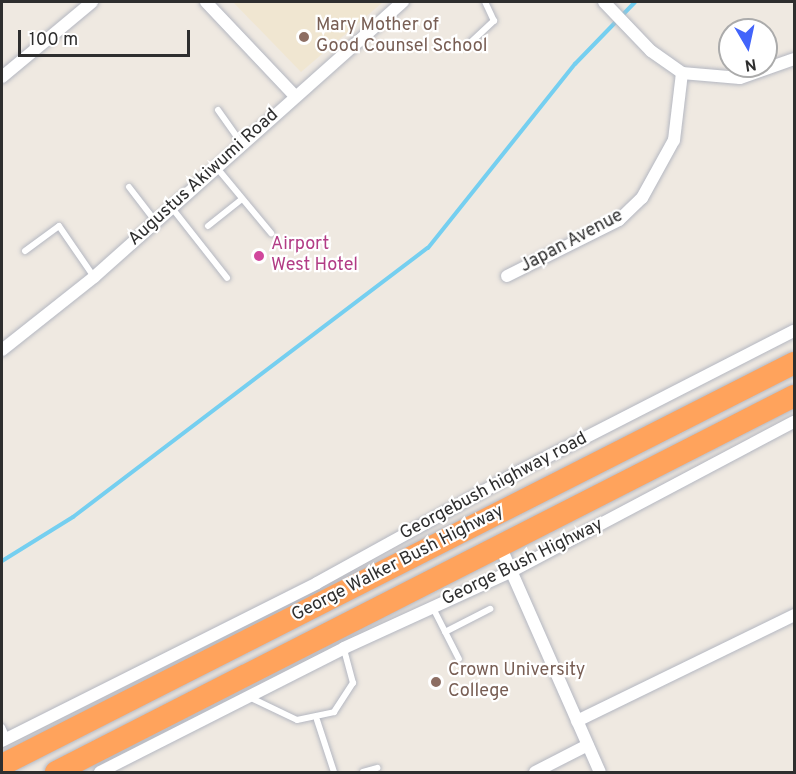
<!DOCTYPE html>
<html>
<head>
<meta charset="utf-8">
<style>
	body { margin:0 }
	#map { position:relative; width:796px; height:774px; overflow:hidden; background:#efe9e1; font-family:Overpass,sans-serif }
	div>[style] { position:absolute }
	.education>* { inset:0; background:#f0e6d1 }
	.stream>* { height:4px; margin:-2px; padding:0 2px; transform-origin:2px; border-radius:2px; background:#75cff0 }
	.roads { filter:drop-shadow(0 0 2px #b4b7c1) drop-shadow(0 0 2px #b4b7c1) }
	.lane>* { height:6px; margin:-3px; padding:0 3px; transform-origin:3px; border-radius:3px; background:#fff }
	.street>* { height:12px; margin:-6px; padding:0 6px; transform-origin:6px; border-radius:6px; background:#fff }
	.highway>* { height:22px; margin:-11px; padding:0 11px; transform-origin:11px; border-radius:11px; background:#ffa35c }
	.dots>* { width:16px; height:16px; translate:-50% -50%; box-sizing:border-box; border:3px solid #fff; border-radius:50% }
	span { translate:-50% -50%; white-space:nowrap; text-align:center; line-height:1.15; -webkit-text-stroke:4.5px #fff; paint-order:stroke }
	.education-label { font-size:18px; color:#785e54 }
	.left { translate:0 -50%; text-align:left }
	.street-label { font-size:18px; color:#2e2e2e }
	.hotel-label { font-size:18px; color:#b23c85 }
	.frame { position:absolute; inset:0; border:3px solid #2e2e2e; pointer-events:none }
	.north { position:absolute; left:718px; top:18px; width:60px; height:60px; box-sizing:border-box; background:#fff; border:2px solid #ababab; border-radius:50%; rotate:171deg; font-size:16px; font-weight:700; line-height:24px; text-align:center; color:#2e2e2e }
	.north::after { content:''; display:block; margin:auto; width:21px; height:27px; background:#4264fb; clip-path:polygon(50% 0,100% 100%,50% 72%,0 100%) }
	.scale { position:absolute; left:18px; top:30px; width:172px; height:27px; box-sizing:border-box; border:3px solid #2e2e2e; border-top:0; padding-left:8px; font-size:18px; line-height:21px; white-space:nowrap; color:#2e2e2e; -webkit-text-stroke:4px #fff; paint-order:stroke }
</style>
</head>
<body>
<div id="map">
	<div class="education">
		<i style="clip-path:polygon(233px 2px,383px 2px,301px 72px)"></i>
	</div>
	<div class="stream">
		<i style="left:2px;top:561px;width:84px;rotate:-31.8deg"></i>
		<i style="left:73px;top:517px;width:445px;rotate:-37.2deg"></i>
		<i style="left:428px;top:248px;width:236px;rotate:-51.4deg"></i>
		<i style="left:575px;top:64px;width:86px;rotate:-45.9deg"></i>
	</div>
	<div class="roads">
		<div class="lane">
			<i style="left:470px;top:43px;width:33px;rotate:-43deg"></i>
			<i style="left:494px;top:21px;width:21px;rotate:-115deg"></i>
			<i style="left:218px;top:110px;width:42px;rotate:54.8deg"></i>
			<i style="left:217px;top:168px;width:85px;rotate:50.3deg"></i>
			<i style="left:129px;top:187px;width:44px;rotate:52.4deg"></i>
			<i style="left:172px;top:208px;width:89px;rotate:51.8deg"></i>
			<i style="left:208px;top:226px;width:43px;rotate:-38.5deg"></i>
			<i style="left:25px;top:251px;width:42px;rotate:-36.3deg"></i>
			<i style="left:59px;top:226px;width:62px;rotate:55.5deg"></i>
			<i style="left:433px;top:608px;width:57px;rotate:63deg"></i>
			<i style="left:445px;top:632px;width:51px;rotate:-27.1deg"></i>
			<i style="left:249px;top:697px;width:53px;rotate:25.6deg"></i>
			<i style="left:297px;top:720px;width:38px;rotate:-12deg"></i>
			<i style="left:334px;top:712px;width:35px;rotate:-57deg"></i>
			<i style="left:353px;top:683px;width:35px;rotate:-105deg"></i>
			<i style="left:317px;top:720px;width:55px;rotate:71.9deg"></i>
			<i style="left:2px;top:727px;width:12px;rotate:66deg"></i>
			<i style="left:363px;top:772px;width:15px;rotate:-16deg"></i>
		</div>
		<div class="street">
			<i style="left:206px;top:2px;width:129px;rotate:46.6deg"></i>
			<i style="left:604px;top:2px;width:68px;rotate:46.2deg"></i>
			<i style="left:651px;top:51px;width:38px;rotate:35deg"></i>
			<i style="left:682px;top:73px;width:58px;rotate:4.9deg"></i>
			<i style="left:740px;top:78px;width:57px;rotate:-19.4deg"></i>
			<i style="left:2px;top:77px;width:117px;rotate:-39.8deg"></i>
			<i style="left:507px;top:276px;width:125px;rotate:-26.6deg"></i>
			<i style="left:619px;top:220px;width:32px;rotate:-44deg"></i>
			<i style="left:642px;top:198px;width:66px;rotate:-61.1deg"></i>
			<i style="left:674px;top:140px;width:67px;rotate:-83.2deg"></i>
			<i style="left:2px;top:350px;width:117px;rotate:-38.4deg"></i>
			<i style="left:94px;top:277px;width:414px;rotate:-41.7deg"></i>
			<i style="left:501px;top:548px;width:245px;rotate:66.2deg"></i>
			<i style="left:577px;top:721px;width:242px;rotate:-26deg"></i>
			<i style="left:2px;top:741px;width:352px;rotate:-26.6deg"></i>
			<i style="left:317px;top:583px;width:232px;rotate:-28.9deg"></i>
			<i style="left:520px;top:471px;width:308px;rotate:-27.1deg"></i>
			<i style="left:100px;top:772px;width:274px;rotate:-26.9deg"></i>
			<i style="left:344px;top:648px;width:185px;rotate:-24.6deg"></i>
			<i style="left:512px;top:571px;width:319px;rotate:-27.9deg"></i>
			<i style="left:535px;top:772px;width:59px;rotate:-27deg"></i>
		</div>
		<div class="highway">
			<i style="left:2px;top:765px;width:888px;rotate:-26.91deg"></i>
			<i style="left:56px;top:772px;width:828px;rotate:-27deg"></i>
		</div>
	</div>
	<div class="dots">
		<i style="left:304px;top:37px;background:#8d6e63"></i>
		<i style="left:259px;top:256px;background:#d1479c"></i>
		<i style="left:436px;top:682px;background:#8d6e63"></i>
	</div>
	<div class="education-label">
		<span class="left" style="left:316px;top:37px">Mary Mother of<br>Good Counsel School</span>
		<span class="left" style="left:448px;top:682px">Crown University<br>College</span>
	</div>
	<div class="street-label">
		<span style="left:204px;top:178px;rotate:-42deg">Augustus Akiwumi Road</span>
		<span style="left:572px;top:242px;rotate:-28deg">Japan Avenue</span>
		<span style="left:494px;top:487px;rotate:-28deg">Georgebush highway road</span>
		<span style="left:523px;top:563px;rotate:-26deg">George Bush Highway</span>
		<span style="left:398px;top:564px;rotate:-27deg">George Walker Bush Highway</span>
	</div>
	<div class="hotel-label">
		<span class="left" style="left:271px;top:256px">Airport<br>West Hotel</span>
	</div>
	<div class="frame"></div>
	<div class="north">N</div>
	<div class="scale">100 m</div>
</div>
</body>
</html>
